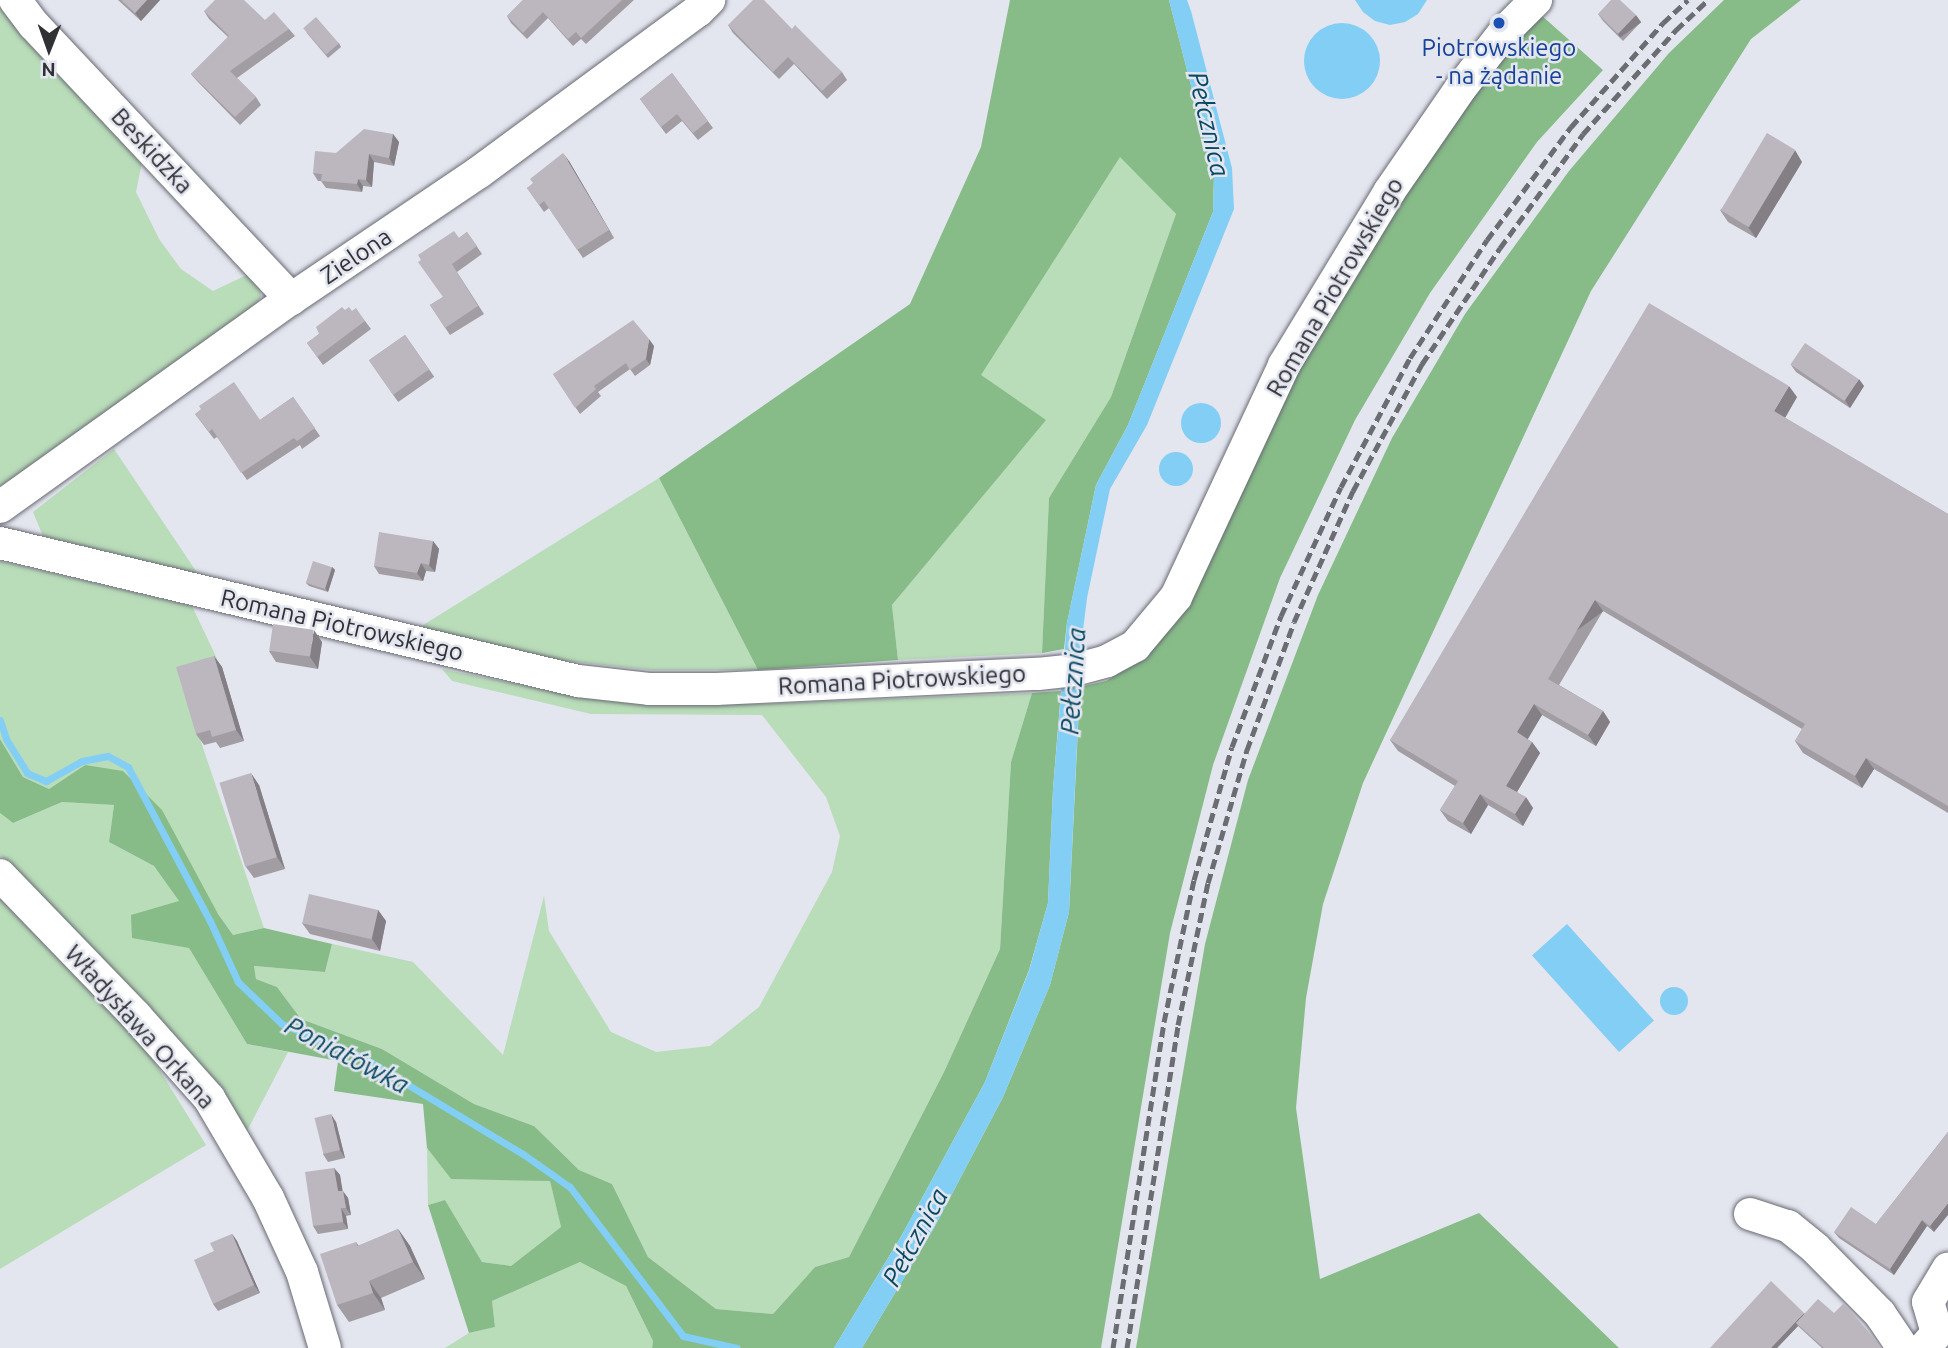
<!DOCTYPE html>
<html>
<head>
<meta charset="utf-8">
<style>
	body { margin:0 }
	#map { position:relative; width:1948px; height:1348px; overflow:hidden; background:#e3e5ef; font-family:Ubuntu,sans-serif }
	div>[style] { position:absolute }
	.green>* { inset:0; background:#b9dcb9 }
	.forest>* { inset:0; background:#87bc88 }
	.water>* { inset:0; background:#82cef5; transform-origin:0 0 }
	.round { border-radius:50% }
	.stream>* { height:7px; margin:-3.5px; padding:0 3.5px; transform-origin:3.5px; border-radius:3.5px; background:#82cef5 }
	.roads { filter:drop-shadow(0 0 2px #686a73) drop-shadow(0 0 2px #686a73) }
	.minor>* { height:32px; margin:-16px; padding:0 16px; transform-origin:16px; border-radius:16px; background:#fff }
	.rail>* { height:5px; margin-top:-2.5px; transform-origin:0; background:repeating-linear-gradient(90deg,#6c6d73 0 10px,transparent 0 15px) }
	.wall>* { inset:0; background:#a29da3; transform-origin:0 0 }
	.shaded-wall>* { inset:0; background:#847f85; transform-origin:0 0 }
	.building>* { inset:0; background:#bcb6be; transform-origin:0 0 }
	.dots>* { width:19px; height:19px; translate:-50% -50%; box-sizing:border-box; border:4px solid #e3e5ef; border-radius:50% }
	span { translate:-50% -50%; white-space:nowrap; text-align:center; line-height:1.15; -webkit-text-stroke:5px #e3e5ef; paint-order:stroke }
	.transit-label { font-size:24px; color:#164399 }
	.street-label { font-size:24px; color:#303135 }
	.water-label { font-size:26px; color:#074963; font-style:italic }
	.north { position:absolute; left:14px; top:14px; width:70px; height:70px; -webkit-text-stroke:5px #e3e5ef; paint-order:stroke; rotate:181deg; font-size:19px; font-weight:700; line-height:28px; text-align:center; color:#303135 }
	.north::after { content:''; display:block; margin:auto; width:24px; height:32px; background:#303135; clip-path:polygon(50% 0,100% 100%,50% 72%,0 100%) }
</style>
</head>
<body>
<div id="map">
	<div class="green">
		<i style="clip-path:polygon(0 0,142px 162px,136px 192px,159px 239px,181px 269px,213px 291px,251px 273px,259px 280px,261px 297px,248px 316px,0 487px)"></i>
		<i style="clip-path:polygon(1120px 156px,1176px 214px,1111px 397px,1049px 498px,1042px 653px,898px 660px,892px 605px,1045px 420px,980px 375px)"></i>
		<i style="clip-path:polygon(114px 449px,198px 574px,43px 536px,33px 512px)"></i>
		<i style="clip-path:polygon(659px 478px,758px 670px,651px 670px,557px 660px,412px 632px)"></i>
		<i style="clip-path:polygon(0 561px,192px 606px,219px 663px,179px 677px,264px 928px,233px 935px,218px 914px,85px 765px,49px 789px,23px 777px,0 739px)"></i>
		<i style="clip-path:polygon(442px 669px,571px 695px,646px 701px,762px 704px,1032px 693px,1011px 762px,1000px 949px,944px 1072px,849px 1257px,815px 1267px,773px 1314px,716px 1309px,648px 1257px,612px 1184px,579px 1170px,534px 1126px,474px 1104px,382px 1049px,301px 1019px,277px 987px,256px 979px,254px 966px,325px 972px,332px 944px,413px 962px,503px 1055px,544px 896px,549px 931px,611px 1032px,656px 1052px,710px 1046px,759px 1007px,832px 872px,840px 836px,826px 797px,762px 715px,591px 714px,452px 681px)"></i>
		<i style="clip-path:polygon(62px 802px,114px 805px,109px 842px,154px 866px,179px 901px,189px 948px,247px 1044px,288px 1052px,247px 1131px,141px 1003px,0 855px,0 813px,13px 823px)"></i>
		<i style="clip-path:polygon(0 893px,142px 1042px,206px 1145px,0 1269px)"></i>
		<i style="clip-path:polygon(427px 1148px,451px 1179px,550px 1180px,561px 1227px,511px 1266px,482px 1262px,445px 1200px,428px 1205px)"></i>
		<i style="clip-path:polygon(580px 1262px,626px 1286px,653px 1341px,652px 1348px,445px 1348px,469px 1333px,495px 1327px,492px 1301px)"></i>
	</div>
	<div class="forest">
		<i style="clip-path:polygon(1010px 0,1169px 0,1214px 175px,1213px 212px,1128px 425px,1096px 485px,1067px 623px,1064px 649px,1042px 653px,1049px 498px,1111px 397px,1176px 214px,1120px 157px,981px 375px,1046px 420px,892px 605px,898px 660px,758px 670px,659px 478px,910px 304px,981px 147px)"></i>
		<i style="clip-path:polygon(1724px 0,1801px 0,1751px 39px,1591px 291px,1363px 783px,1323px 904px,1306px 998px,1296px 1108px,1320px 1279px,1479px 1213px,1619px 1348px,1136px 1348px,1205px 944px,1248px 780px,1318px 595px,1392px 438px,1465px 314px,1569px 171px,1669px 53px)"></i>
		<i style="clip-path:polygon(1541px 15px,1603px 70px,1537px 142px,1430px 293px,1355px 420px,1280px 578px,1213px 765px,1170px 933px,1101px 1348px,862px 1348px,934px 1228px,1003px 1097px,1050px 985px,1069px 912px,1080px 687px,1106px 681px,1145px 658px,1295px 371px,1398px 198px,1467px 103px)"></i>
		<i style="clip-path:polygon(1061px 691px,1053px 789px,1048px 903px,1029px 970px,985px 1082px,903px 1233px,834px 1348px,652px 1348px,653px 1341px,626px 1286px,580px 1262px,492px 1301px,495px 1327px,469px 1333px,428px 1205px,445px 1200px,482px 1262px,511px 1266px,561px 1227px,550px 1181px,451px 1179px,427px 1148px,423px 1104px,334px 1091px,338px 1061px,247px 1044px,189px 948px,132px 938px,131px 915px,179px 901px,154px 866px,109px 842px,114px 805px,62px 802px,13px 823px,0 813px,0 739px,23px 777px,49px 789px,85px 765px,123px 771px,162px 810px,218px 914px,233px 935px,264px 928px,332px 944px,325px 972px,254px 966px,256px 979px,277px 987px,301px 1019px,382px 1049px,474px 1104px,534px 1126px,579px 1170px,612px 1184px,648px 1257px,716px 1309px,773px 1314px,815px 1267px,849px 1257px,944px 1072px,1000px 949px,1011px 762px,1032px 693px)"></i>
	</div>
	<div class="water">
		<i style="clip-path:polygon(1169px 0,1187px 0,1191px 11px,1232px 168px,1234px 209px,1147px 425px,1110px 489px,1087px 598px,1082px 638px,1069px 912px,1050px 985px,1003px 1097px,934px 1228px,862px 1348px,834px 1348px,903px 1233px,985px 1082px,1029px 971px,1048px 903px,1053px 789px,1067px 623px,1096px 485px,1128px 425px,1213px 212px,1214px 175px)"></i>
		<i style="clip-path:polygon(1355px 0,1427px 0,1418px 14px,1405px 22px,1390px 25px,1375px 21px,1363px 12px)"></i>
		<i class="round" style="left:1304px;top:23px;width:76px;height:76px"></i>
		<i class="round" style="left:1181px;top:403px;width:40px;height:40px"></i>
		<i class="round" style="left:1159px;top:452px;width:34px;height:34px"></i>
		<i style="left:1567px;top:924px;width:130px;height:47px;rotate:48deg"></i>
		<i class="round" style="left:1660px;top:987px;width:28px;height:28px"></i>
	</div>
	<div class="stream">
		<i style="left:0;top:720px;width:20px;rotate:72deg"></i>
		<i style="left:6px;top:739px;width:40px;rotate:58deg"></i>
		<i style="left:27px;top:773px;width:21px;rotate:23deg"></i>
		<i style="left:46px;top:781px;width:41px;rotate:-29.1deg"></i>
		<i style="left:82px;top:761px;width:26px;rotate:-11deg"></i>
		<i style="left:108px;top:756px;width:23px;rotate:29deg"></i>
		<i style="left:128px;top:767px;width:174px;rotate:62deg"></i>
		<i style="left:210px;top:921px;width:67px;rotate:65.3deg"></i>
		<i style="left:238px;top:982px;width:61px;rotate:43.7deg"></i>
		<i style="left:282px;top:1024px;width:87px;rotate:22.4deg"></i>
		<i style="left:362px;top:1057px;width:188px;rotate:31.1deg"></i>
		<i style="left:523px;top:1154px;width:57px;rotate:35.1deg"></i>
		<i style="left:570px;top:1187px;width:187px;rotate:52.8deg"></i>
		<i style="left:683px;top:1336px;width:55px;rotate:12.5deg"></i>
	</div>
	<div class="roads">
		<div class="minor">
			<i style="left:15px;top:0;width:31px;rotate:53deg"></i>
			<i style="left:34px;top:25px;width:376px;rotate:46.8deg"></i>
			<i style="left:0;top:507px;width:358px;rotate:-35.6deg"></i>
			<i style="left:291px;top:299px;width:225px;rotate:-34deg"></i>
			<i style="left:478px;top:173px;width:273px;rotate:-36.4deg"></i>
			<i style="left:698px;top:11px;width:16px;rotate:-45deg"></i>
			<i style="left:0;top:543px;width:594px;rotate:13.43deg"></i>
			<i style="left:578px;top:681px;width:71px;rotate:6.4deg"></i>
			<i style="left:649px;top:689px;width:67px"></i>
			<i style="left:716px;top:689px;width:322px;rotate:-2.7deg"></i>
			<i style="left:1038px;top:674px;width:36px;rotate:-6deg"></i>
			<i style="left:1074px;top:670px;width:34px;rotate:-15deg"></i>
			<i style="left:1107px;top:661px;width:32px;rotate:-28deg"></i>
			<i style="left:1135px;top:646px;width:64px;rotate:-50.1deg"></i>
			<i style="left:1176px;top:597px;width:256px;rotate:-65deg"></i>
			<i style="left:1284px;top:365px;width:202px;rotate:-58.7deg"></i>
			<i style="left:1389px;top:192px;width:125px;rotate:-55.4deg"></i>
			<i style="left:1460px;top:89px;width:73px;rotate:-52.2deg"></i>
			<i style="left:1505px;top:31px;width:44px;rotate:-45deg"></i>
			<i style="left:0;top:875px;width:196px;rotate:46deg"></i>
			<i style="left:136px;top:1016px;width:110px;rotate:48.3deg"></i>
			<i style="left:209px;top:1098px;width:116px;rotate:59.5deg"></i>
			<i style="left:268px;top:1198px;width:81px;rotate:65.3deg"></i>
			<i style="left:302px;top:1272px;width:79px;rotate:73.2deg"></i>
			<i style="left:1750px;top:1214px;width:40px;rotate:18deg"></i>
			<i style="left:1788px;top:1226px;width:36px;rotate:39deg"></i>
			<i style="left:1816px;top:1249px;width:91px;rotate:45.4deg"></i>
			<i style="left:1880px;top:1314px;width:41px;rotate:55.9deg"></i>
			<i style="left:1924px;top:1348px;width:20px;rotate:-49deg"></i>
			<i style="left:1937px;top:1333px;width:32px;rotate:-106deg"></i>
			<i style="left:1928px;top:1302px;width:39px;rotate:-59deg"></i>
		</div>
	</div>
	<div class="rail">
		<i style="left:1113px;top:1348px;width:330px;rotate:-81.1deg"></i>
		<i style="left:1164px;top:1022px;width:145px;rotate:-78.1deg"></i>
		<i style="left:1194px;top:880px;width:138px;rotate:-74.1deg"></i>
		<i style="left:1232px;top:747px;width:140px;rotate:-69.5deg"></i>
		<i style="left:1281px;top:616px;width:142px;rotate:-65.1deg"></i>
		<i style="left:1341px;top:487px;width:146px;rotate:-61.9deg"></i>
		<i style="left:1410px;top:358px;width:141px;rotate:-56.9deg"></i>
		<i style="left:1487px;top:240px;width:141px;rotate:-53.4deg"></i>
		<i style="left:1571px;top:127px;width:139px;rotate:-48.5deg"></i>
		<i style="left:1663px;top:23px;width:34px;rotate:-43deg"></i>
		<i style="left:1127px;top:1348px;width:327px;rotate:-81deg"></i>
		<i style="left:1178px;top:1025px;width:145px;rotate:-78.1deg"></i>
		<i style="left:1208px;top:883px;width:139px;rotate:-73.7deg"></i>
		<i style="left:1247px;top:750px;width:136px;rotate:-69.8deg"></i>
		<i style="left:1294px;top:622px;width:144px;rotate:-65.8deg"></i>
		<i style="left:1353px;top:491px;width:145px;rotate:-61.5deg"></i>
		<i style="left:1422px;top:364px;width:140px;rotate:-56.1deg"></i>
		<i style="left:1500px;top:248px;width:141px;rotate:-53.9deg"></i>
		<i style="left:1583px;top:134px;width:140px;rotate:-48.2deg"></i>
		<i style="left:1676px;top:30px;width:44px;rotate:-43.2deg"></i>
	</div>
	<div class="wall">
		<i style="clip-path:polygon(118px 0,160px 0,141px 21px)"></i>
		<i style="clip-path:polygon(523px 0,634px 0,586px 44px,581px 39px,573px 46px,548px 18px,527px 39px,511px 23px,507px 16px)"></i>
		<i style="clip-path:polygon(204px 11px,265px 20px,289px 29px,295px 36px,237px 78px,256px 97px,261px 105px,240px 125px,197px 81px,191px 74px,228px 37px,209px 19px)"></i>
		<i style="clip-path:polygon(1598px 14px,1641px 22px,1623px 41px,1603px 21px)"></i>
		<i style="clip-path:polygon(728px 25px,792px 29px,842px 72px,847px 80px,827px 99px,794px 64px,779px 79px,733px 33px)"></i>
		<i style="clip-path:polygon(306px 32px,339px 43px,341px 47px,328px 58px)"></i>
		<i style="clip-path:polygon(672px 73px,713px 128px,698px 140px,682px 121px,666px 134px,640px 99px)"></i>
		<i style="clip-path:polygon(393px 134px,399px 142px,394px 166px,374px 162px,372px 187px,363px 186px,362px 192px,326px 188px,321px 181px,318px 181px,313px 173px,336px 153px)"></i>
		<i style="clip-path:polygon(569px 161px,614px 238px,583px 258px,549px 208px,544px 212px,527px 188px)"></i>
		<i style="clip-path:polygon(1802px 162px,1756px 238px,1728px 222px,1720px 210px)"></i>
		<i style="clip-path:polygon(467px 232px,482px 254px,457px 272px,484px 314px,450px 335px,430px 305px,443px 297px,459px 238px)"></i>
		<i style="clip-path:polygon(345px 310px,352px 311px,365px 321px,371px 329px,323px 365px,307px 343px,319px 334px)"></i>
		<i style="left:405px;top:335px;width:51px;height:44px;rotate:55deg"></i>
		<i style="clip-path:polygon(654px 346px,650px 365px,635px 376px,630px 369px,598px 392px,601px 396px,580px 414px,553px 374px)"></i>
		<i style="clip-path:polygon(1791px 365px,1864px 386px,1850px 408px,1796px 372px)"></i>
		<i style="clip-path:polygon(293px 397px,320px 436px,302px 449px,300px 445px,247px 480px,217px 437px,214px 439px,195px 414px,260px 420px)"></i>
		<i style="clip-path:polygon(1797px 397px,1785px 418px,1948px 514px,1948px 813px,1874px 769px,1862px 788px,1803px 753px,1795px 741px,1802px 729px,1603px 611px,1559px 685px,1603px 711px,1610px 722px,1596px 746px,1542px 715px,1527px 739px,1532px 742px,1540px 753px,1517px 792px,1533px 808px,1523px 826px,1488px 805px,1471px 834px,1448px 821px,1440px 810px,1455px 786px,1398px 751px,1390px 740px)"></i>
		<i style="clip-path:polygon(433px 541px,439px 549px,435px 572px,426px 571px,423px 581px,379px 574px,374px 566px)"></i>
		<i style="clip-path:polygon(332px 567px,335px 570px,328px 592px,309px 586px,306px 583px)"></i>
		<i style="clip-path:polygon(322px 642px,318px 669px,276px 662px,269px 651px)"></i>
		<i style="clip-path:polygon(214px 656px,222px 667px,244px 741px,220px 748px,216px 742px,204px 745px,196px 734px)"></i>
		<i style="clip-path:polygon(259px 785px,285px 869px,254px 878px,246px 867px)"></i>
		<i style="clip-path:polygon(378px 910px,386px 921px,380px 951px,310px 934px,302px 923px)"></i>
		<i style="clip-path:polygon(336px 1122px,345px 1158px,328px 1162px,323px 1154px)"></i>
		<i style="clip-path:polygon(1948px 1132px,1934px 1232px,1927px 1226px,1894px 1275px,1839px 1238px,1834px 1232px,1876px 1224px)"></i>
		<i style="clip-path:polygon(334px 1168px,340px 1175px,342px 1191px,348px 1198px,351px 1215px,346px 1216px,348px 1229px,318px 1234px,313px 1226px)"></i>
		<i style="clip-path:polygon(398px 1229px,410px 1246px,425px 1279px,381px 1298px,385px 1310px,349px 1322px,337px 1305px,356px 1242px,359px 1246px)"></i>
		<i style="clip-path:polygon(232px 1234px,237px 1241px,260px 1293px,218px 1311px,213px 1304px,214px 1251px)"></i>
		<i style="clip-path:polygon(1834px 1313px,1882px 1348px,1822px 1348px,1798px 1326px,1777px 1348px,1710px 1348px,1805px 1314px)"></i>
	</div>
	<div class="shaded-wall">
		<i style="clip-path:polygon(147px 0,160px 0,141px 21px,135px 13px)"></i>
		<i style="left:1636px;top:15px;width:9px;height:26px;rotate:54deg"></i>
		<i style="clip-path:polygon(393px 134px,399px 142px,394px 166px,389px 158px)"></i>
		<i style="clip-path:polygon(1795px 150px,1802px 162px,1756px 238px,1748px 227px)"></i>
		<i style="clip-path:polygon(563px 153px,569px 161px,614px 238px,609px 230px)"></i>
		<i style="clip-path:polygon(369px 154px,374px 162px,372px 187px,366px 180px)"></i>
		<i style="clip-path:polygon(358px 179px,363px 186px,362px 192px,357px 184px)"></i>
		<i style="clip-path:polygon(649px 339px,654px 346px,650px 365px,646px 359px)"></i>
		<i style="clip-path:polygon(1859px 379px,1864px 386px,1850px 408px,1845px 400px)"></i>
		<i style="clip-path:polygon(1789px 386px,1797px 397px,1782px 423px,1774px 411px)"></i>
		<i style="clip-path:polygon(433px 541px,439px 549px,435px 572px,429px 565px)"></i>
		<i style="clip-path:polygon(421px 563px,426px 571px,423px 581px,417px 573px)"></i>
		<i style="clip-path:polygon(332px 567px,335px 570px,328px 592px,325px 588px)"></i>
		<i style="left:1595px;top:600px;width:14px;height:92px;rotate:54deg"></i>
		<i style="clip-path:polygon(314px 630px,322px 642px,318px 669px,310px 657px)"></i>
		<i style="clip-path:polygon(214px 656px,222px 667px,244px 741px,236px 730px)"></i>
		<i style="clip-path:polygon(1534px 704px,1542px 715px,1525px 744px,1517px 732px)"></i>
		<i style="clip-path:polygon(1603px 711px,1610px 722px,1596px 746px,1588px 735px)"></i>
		<i style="clip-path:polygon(1532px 742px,1540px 753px,1514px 797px,1506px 786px)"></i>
		<i style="clip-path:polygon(1866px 758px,1874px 769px,1862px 788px,1855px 776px)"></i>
		<i style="clip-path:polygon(251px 773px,259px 785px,285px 869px,277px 857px)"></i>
		<i style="clip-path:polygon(1480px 794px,1488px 805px,1471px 834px,1463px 823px)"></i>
		<i style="clip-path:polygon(1526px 797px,1533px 808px,1523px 826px,1515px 814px)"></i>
		<i style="clip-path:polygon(378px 910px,386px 921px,380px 951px,372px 939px)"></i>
		<i style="clip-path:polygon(331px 1114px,336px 1122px,345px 1158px,340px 1150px)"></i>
		<i style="clip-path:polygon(334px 1168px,340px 1175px,344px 1199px,338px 1191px)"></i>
		<i style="clip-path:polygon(343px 1191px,348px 1198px,351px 1215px,346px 1208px)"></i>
		<i style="clip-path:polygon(1948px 1203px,1948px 1215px,1934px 1232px,1930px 1226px)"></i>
		<i style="clip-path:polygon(341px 1208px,346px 1216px,348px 1229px,343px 1222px)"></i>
		<i style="clip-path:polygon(1922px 1220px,1927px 1226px,1894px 1275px,1890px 1269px)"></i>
		<i style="clip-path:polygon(398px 1229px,410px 1246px,425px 1279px,413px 1262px)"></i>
		<i style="clip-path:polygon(232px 1234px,237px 1241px,260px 1293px,254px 1285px)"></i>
		<i style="clip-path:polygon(369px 1281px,381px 1298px,385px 1310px,373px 1293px)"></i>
		<i style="clip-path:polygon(1804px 1313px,1807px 1316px,1796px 1323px,1798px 1326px,1777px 1348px,1771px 1348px)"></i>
	</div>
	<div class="building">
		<i style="clip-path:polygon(121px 0,147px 0,135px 13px)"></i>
		<i style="clip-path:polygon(215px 0,244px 0,265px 20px,274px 12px,289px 29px,230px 71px,256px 97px,235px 117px,191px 74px,229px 36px,204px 11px)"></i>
		<i style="clip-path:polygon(523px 0,622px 0,581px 38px,576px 32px,568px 39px,543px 12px,523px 33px,507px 16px)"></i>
		<i style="clip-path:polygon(753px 0,764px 0,792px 29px,795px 25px,842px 72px,822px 91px,788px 57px,773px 72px,728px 25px)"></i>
		<i style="clip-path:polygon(1611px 0,1620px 0,1636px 15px,1618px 34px,1598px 14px)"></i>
		<i style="left:316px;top:17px;width:35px;height:17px;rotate:49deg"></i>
		<i style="clip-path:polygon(672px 73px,708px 121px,693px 133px,677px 114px,661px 127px,640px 99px)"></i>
		<i style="clip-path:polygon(364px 129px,393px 134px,389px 158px,369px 154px,366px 180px,358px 179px,357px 184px,321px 181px,322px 174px,313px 173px,315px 151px,336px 153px)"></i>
		<i style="left:1767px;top:133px;width:33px;height:90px;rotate:31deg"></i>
		<i style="clip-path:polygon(563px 153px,609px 230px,577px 250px,544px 201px,539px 205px,527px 188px,533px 183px,530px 179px)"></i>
		<i style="clip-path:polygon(454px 231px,459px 238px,467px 232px,477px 246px,452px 264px,478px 306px,445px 328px,430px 305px,443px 297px,418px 262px,421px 260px,418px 255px)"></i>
		<i style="clip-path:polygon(1649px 303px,1789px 386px,1774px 411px,1948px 514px,1948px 806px,1866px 758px,1855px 776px,1795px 741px,1805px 724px,1595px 600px,1548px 679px,1603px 711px,1588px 735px,1534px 704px,1517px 732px,1532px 742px,1506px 786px,1526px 797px,1515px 814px,1480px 794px,1463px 823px,1440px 810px,1458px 781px,1390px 740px)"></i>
		<i style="clip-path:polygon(342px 307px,345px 310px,349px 307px,352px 311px,356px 308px,365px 321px,317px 357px,307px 343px,319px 334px,316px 327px)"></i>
		<i style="clip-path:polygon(633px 320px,649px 339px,646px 359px,630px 370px,626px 363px,594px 386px,596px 389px,575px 408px,553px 374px)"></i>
		<i style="left:405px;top:335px;width:42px;height:44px;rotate:55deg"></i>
		<i style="left:1805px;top:343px;width:65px;height:26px;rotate:34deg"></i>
		<i style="clip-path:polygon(234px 382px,260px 420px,293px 397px,315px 428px,297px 441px,294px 438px,241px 473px,212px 429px,209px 432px,195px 414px,201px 409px,199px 406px)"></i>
		<i style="clip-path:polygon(379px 532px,433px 541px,429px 565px,421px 563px,417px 573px,374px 566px)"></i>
		<i style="left:313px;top:561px;width:20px;height:23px;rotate:18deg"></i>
		<i style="left:273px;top:624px;width:41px;height:27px;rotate:8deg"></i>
		<i style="clip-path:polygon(214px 656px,236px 730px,212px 737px,210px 730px,196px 734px,176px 667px)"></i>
		<i style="left:251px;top:773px;width:88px;height:33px;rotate:73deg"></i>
		<i style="left:309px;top:894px;width:71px;height:30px;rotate:13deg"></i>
		<i style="left:331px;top:1114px;width:37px;height:17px;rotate:76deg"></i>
		<i style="clip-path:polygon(1948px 1132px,1948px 1203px,1930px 1226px,1922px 1220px,1890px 1269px,1834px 1232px,1851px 1207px,1876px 1224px)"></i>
		<i style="clip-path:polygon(334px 1168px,338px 1191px,343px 1191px,346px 1208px,341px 1208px,343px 1222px,313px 1226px,305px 1172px)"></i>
		<i style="clip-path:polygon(398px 1229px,413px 1262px,369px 1281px,373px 1293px,337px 1305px,320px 1254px,356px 1242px,357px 1246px)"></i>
		<i style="clip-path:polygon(232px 1234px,254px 1285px,213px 1304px,194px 1260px,214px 1251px,210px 1243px)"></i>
		<i style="clip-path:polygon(1771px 1281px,1804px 1313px,1771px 1348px,1710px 1348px)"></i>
		<i style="clip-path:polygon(1818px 1299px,1834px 1313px,1844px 1303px,1882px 1348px,1824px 1348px,1796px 1323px)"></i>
	</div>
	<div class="dots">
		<i style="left:1499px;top:23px;background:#1a4fb4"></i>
	</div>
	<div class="transit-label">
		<span style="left:1499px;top:62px">Piotrowskiego<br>- na żądanie</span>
	</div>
	<div class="street-label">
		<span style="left:152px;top:151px;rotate:47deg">Beskidzka</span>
		<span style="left:356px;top:256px;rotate:-34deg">Zielona</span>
		<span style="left:1335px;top:287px;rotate:-60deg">Romana Piotrowskiego</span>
		<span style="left:342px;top:625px;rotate:13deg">Romana Piotrowskiego</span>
		<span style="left:902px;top:680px;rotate:-3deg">Romana Piotrowskiego</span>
		<span style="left:140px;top:1027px;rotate:48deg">Władysława Orkana</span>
	</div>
	<div class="water-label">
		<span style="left:1209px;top:124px;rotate:77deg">Pełcznica</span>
		<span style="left:1073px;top:681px;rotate:-86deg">Pełcznica</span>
		<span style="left:347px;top:1055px;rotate:28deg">Poniatówka</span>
		<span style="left:915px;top:1237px;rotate:-61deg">Pełcznica</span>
	</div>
	<div class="north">N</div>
</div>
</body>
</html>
